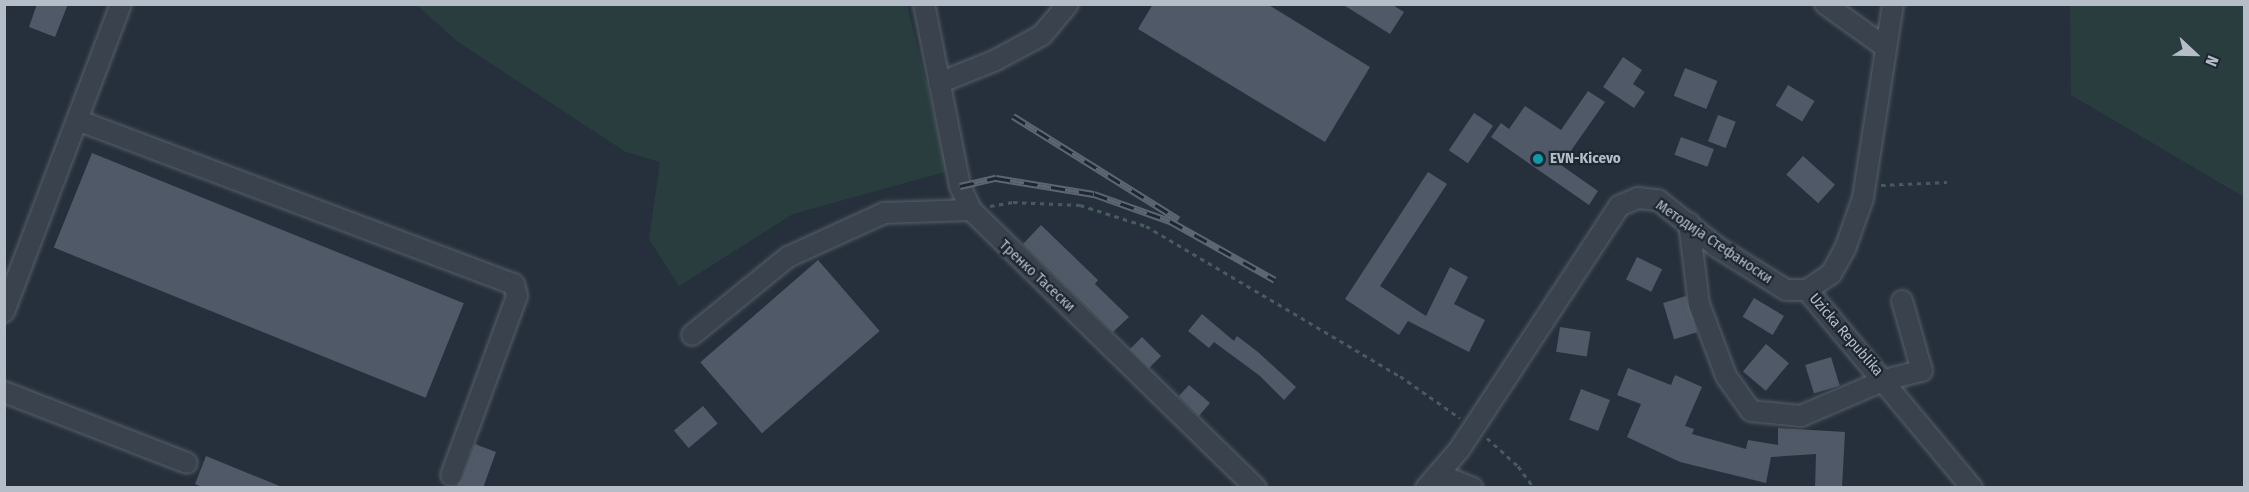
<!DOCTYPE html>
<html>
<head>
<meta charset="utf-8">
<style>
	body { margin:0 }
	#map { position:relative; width:2249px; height:492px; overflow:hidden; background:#26303c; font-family:"Fira Sans Condensed",sans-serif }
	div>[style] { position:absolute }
	.green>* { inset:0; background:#293d3e }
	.building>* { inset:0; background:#4f5967; transform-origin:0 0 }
	.path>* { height:3px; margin-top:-1.5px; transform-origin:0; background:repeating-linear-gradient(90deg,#475a5c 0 4.5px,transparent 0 9px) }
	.roads { filter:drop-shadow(0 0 2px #57606a) drop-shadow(0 0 2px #57606a) }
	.minor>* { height:20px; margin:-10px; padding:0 10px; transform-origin:10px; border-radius:10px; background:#39424d }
	.rail>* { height:7px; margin-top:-3.5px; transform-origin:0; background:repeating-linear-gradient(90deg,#1e2731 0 14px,#5c6673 0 28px); box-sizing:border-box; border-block:2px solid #5c6673 }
	.dots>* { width:16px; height:16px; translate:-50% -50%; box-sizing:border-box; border:3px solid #1e2731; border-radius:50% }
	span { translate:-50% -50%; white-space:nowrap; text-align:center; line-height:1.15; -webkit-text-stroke:4.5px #1e2731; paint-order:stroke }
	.poi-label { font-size:15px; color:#b5bdc8; font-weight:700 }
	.left { translate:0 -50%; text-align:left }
	.street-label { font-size:15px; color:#b5bdc8 }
	.frame { position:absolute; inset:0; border:6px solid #b5bdc8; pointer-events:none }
	.north { position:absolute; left:2165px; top:24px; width:60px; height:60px; -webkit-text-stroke:4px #1e2731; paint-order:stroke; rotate:112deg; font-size:16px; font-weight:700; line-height:24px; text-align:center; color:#b5bdc8 }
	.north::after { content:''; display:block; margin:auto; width:21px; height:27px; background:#b5bdc8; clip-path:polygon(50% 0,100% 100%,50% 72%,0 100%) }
</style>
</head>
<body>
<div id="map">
	<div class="green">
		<i style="clip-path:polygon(417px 5px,907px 5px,948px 171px,793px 214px,679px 286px,649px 239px,660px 162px,626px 152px,458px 42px)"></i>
		<i style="clip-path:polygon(2070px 5px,2244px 5px,2244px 197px,2071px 95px)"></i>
	</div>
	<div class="building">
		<i style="clip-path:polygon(37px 4px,68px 4px,55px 37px,29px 27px)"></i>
		<i style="clip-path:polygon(1153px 4px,1267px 4px,1370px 67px,1325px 142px,1138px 29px)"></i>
		<i style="clip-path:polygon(1342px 4px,1391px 4px,1404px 12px,1390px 34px)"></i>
		<i style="clip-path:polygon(1623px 57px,1642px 70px,1633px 84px,1645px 92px,1634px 108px,1603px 87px)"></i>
		<i style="left:1685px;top:68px;width:35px;height:30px;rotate:22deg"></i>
		<i style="left:1788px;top:85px;width:31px;height:24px;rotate:31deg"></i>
		<i style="clip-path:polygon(1588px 91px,1605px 102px,1561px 165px,1598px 191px,1589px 205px,1491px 137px,1501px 123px,1509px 129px,1525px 106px,1561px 130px)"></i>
		<i style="left:1474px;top:113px;width:23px;height:45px;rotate:34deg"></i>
		<i style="left:1718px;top:115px;width:19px;height:28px;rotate:21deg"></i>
		<i style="left:1681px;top:137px;width:35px;height:19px;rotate:20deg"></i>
		<i style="left:92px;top:153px;width:401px;height:102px;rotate:22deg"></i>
		<i style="left:1803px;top:156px;width:43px;height:25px;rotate:42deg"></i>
		<i style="clip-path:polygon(1428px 172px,1447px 184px,1380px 286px,1426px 316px,1450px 267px,1468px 277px,1454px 304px,1485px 320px,1469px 352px,1408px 321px,1399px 335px,1345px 299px)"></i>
		<i style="clip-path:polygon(1041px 225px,1098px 280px,1095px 284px,1129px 317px,1113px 332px,1023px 244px)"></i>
		<i style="left:1637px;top:257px;width:28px;height:25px;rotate:26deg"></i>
		<i style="left:818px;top:260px;width:94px;height:156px;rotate:49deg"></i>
		<i style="left:1686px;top:296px;width:38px;height:24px;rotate:73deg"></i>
		<i style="left:1754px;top:298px;width:35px;height:22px;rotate:31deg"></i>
		<i style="clip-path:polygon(1202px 314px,1234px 341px,1237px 336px,1258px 352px,1296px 387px,1284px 400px,1260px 376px,1214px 342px,1209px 348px,1188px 331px)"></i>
		<i style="left:1560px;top:327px;width:31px;height:25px;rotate:9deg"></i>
		<i style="left:1142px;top:337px;width:27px;height:17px;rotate:45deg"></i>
		<i style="left:1766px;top:344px;width:30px;height:36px;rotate:40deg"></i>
		<i style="left:1831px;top:357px;width:30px;height:27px;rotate:73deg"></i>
		<i style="clip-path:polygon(1628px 368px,1671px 385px,1675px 375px,1702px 387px,1685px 426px,1694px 429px,1692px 434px,1746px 449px,1748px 440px,1778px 445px,1778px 428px,1845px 432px,1842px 488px,1815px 488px,1816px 454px,1771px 457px,1766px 483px,1680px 462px,1627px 437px,1641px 404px,1617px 395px)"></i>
		<i style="clip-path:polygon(1189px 385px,1210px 403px,1199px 416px,1179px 396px)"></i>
		<i style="left:1581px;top:389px;width:31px;height:33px;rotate:21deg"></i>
		<i style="left:703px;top:406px;width:23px;height:38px;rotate:50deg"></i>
		<i style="clip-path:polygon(475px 444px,496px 452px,483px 488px,455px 488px,462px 479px)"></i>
		<i style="clip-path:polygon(206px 456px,282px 487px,282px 488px,204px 488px,195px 484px)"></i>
	</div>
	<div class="path">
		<i style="left:1881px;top:185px;width:66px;rotate:-2.6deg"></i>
		<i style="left:990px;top:206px;width:23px;rotate:-10deg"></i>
		<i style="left:1013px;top:202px;width:67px;rotate:2.6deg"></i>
		<i style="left:1080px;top:205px;width:69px;rotate:17.7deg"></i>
		<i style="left:1146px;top:226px;width:295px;rotate:30.6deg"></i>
		<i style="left:1400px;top:376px;width:73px;rotate:35deg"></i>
		<i style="left:1487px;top:438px;width:42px;rotate:42.1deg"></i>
		<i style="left:1518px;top:466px;width:27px;rotate:54deg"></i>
	</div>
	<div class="roads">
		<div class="minor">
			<i style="left:924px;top:4px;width:186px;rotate:78.8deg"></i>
			<i style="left:960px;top:186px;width:26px;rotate:65deg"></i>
			<i style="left:971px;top:210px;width:398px;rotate:44.3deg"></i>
			<i style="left:1825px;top:4px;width:74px;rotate:35.6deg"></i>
			<i style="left:939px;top:83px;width:59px;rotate:-21.8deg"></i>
			<i style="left:994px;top:61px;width:55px;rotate:-28.4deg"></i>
			<i style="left:1042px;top:35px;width:40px;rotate:-50deg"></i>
			<i style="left:77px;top:120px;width:467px;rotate:20.6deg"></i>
			<i style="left:514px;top:284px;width:12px;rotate:76deg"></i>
			<i style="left:517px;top:296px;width:191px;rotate:110.2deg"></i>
			<i style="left:1689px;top:223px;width:82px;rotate:83deg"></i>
			<i style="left:1699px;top:304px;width:77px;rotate:69.4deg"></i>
			<i style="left:1726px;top:376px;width:43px;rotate:54.5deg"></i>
			<i style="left:1751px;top:411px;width:50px;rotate:5.7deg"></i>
			<i style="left:1801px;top:416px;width:91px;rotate:-23.2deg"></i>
			<i style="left:1885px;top:380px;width:38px;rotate:-14deg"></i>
			<i style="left:1922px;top:371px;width:73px;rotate:-105.9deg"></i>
			<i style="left:1807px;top:290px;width:258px;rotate:50.2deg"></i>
			<i style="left:4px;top:312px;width:329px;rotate:-69.2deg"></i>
			<i style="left:692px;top:335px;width:124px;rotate:-39.1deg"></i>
			<i style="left:788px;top:257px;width:106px;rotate:-24.6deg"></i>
			<i style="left:884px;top:213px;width:87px;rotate:-2deg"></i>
			<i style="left:4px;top:392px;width:196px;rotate:21.2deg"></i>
			<i style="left:1438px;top:474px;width:37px;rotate:22deg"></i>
			<i style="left:1426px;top:488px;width:50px;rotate:-49deg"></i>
			<i style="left:1459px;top:450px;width:292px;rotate:-56.7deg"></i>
			<i style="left:1619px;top:206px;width:21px;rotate:-23deg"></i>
			<i style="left:1638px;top:198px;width:20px;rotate:6deg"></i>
			<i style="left:1658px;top:200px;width:75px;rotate:38.5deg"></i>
			<i style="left:1717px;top:247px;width:81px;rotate:31.9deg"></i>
			<i style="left:1786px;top:290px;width:21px"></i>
			<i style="left:1807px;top:290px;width:29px;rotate:-34deg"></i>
			<i style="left:1831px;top:274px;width:29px;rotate:-61deg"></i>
			<i style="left:1845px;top:249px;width:54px;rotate:-70.6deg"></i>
			<i style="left:1863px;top:198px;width:196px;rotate:-81.2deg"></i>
		</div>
	</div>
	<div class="rail">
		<i style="left:1013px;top:116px;width:195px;rotate:32deg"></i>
		<i style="left:960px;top:186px;width:37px;rotate:-13deg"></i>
		<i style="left:996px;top:178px;width:99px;rotate:9.3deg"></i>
		<i style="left:1094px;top:194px;width:81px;rotate:19.6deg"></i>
		<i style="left:1170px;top:221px;width:120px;rotate:29.3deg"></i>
	</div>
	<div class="dots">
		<i style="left:1538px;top:159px;background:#0f9aa8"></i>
	</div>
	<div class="poi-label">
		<span class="left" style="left:1550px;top:159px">EVN-Kicevo</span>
	</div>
	<div class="street-label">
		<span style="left:1714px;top:242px;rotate:34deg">Методија Стефаноски</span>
		<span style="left:1037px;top:276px;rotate:43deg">Тренко Тасески</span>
		<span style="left:1846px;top:335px;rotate:49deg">Uzicka Republika</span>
	</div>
	<div class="frame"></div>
	<div class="north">N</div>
</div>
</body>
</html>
